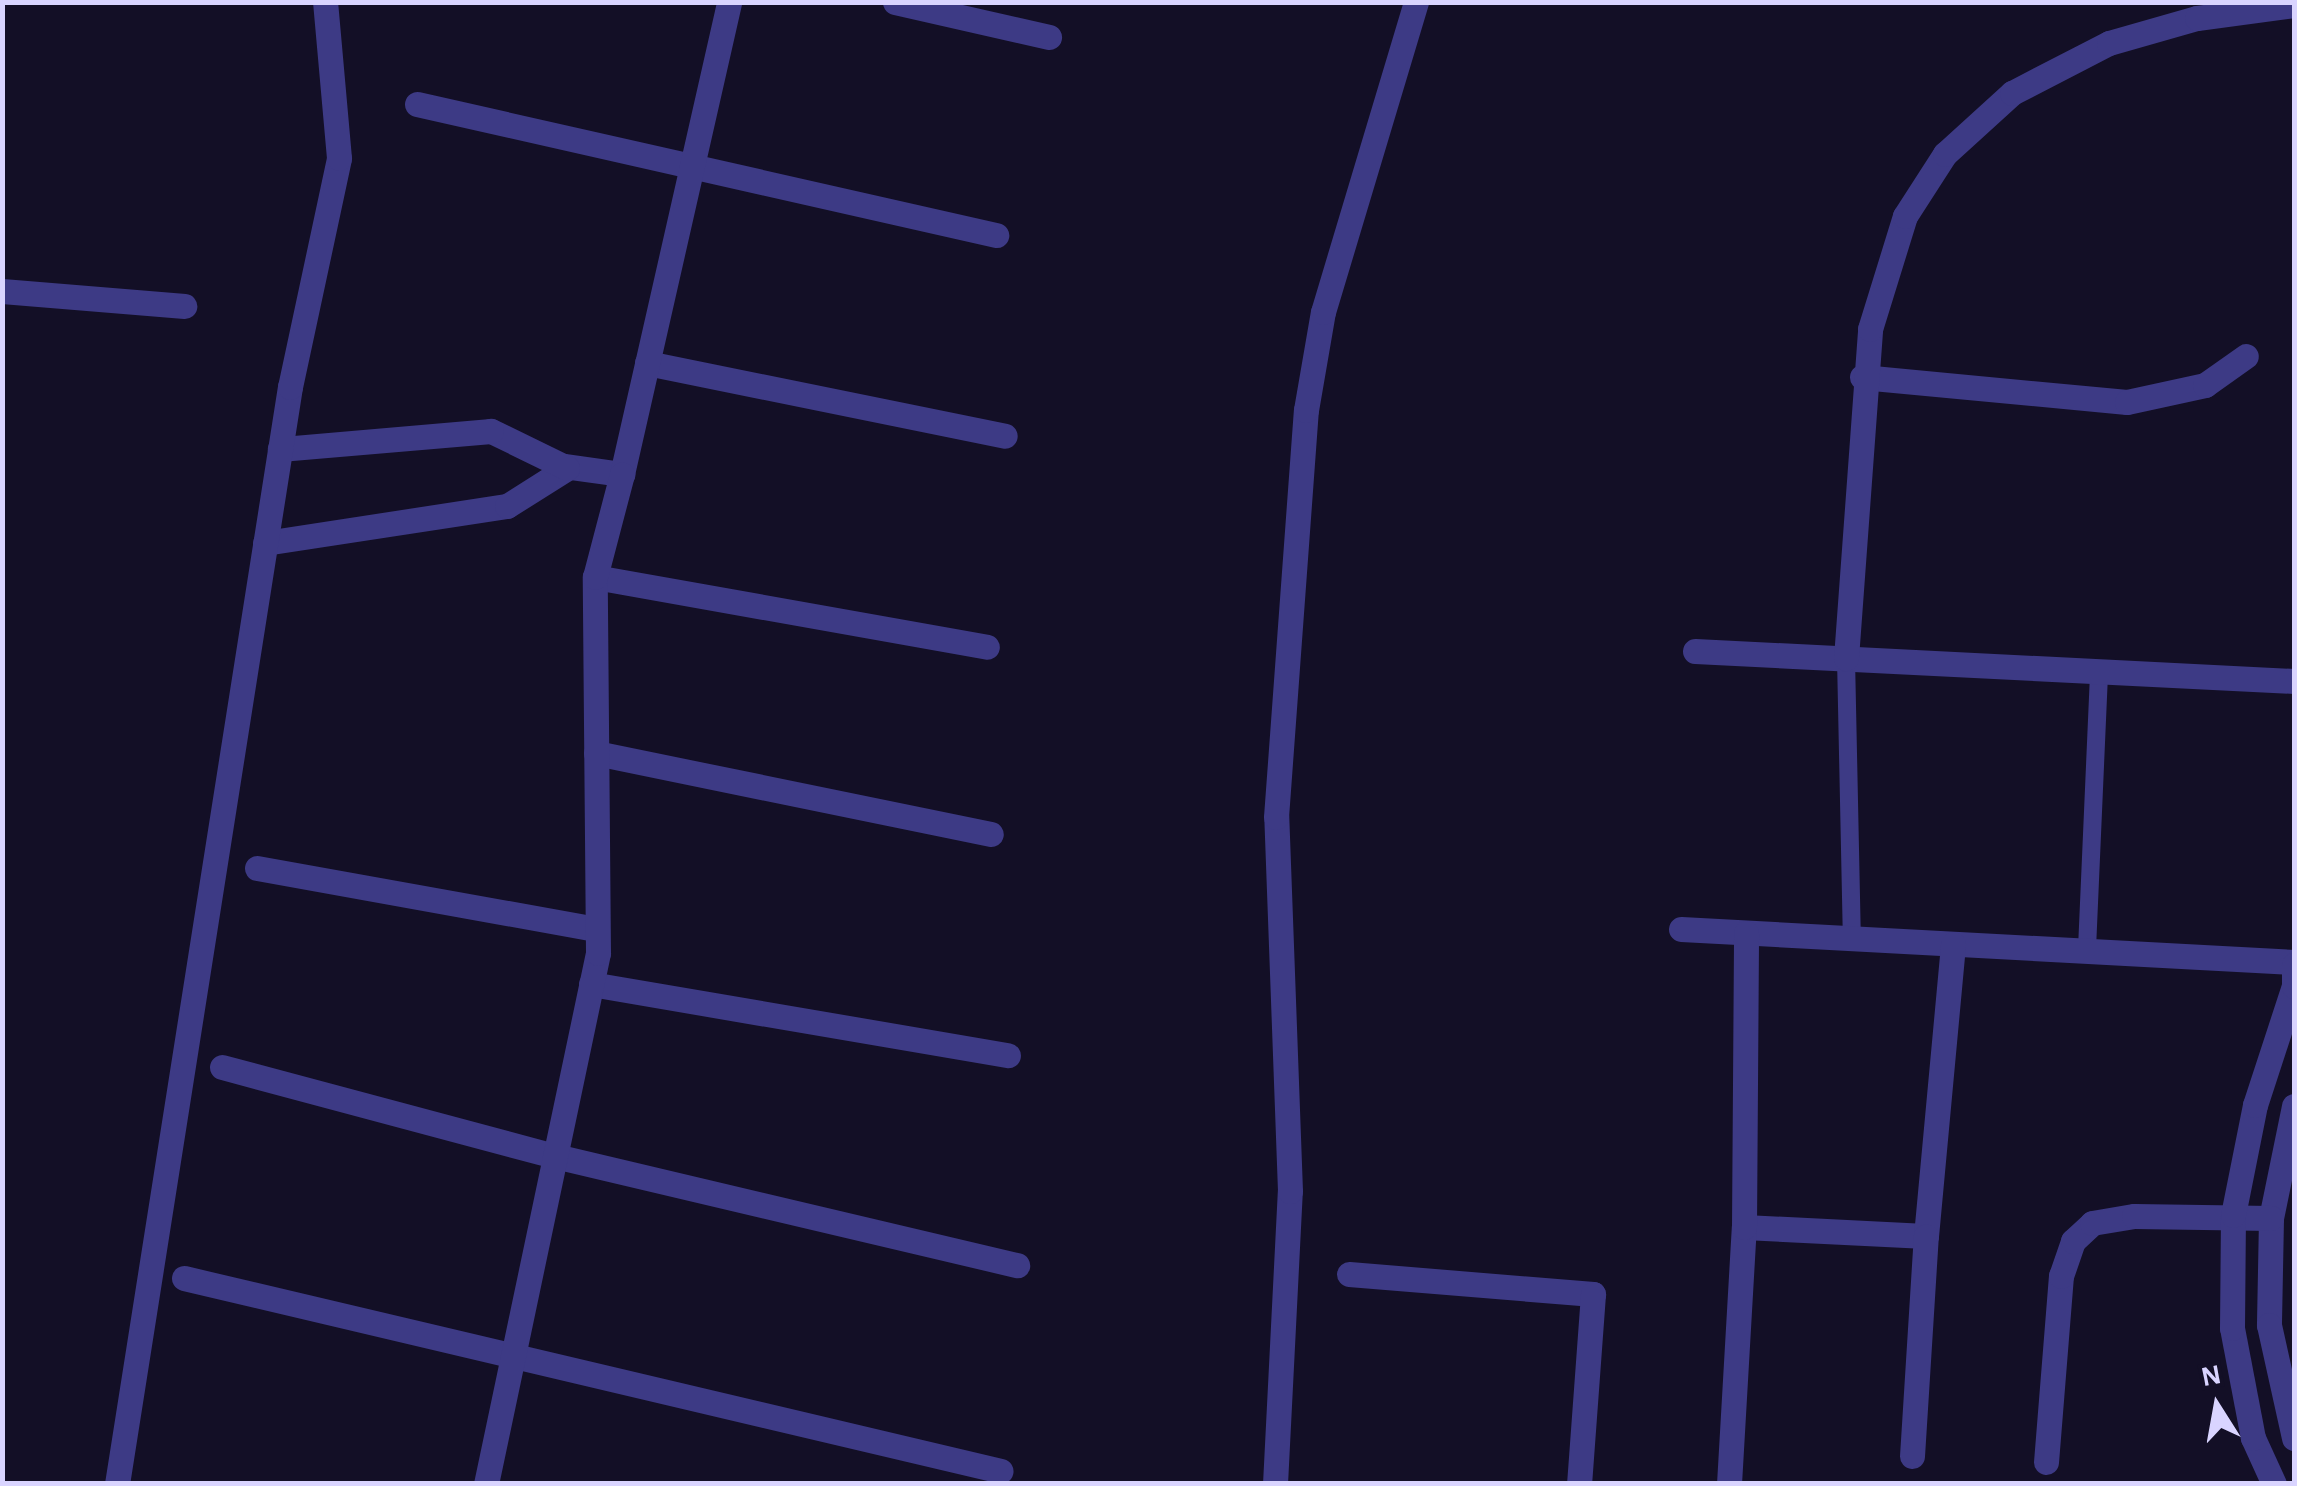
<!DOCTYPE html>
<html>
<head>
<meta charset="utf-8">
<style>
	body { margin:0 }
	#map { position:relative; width:2297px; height:1486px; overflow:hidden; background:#130f26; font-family:"Alegreya Sans",sans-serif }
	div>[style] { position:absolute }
	.lane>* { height:18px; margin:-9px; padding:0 9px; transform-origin:9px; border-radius:9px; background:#3d3a85 }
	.street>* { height:25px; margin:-12.5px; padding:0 12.5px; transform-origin:12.5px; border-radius:12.5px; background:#3d3a85 }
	span { translate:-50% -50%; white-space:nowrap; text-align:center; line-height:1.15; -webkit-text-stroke:9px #130f26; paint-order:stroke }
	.frame { position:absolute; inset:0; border:5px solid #d9d4ff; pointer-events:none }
	.north { position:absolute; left:2167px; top:1356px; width:100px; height:100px; -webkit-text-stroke:8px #130f26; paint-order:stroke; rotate:349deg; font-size:28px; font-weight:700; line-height:40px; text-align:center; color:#d9d4ff }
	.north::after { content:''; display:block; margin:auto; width:35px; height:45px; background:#d9d4ff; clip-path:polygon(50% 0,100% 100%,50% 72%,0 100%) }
</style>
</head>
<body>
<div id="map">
	<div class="lane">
		<i style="left:1846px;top:658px;width:280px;rotate:88.8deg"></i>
		<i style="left:2087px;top:949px;width:278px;rotate:-87.5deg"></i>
	</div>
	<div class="street">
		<i style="left:895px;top:2px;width:158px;rotate:12.8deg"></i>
		<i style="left:417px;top:104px;width:594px;rotate:12.75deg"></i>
		<i style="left:2px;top:291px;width:183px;rotate:4.7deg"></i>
		<i style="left:647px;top:363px;width:365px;rotate:11.5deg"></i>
		<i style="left:1862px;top:377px;width:266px;rotate:5.4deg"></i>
		<i style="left:2127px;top:402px;width:80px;rotate:-12.3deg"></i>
		<i style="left:2205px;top:385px;width:50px;rotate:-35.3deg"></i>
		<i style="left:564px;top:466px;width:59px;rotate:7.9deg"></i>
		<i style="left:622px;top:474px;width:484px;rotate:-77.2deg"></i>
		<i style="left:265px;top:543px;width:245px;rotate:-8.7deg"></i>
		<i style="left:507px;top:506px;width:71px;rotate:-32.3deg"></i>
		<i style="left:567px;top:468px;width:85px;rotate:-154deg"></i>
		<i style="left:491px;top:431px;width:212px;rotate:175.1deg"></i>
		<i style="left:595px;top:577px;width:398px;rotate:10.1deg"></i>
		<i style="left:1695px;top:651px;width:600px;rotate:2.87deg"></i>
		<i style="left:1846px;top:658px;width:330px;rotate:-85.8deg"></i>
		<i style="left:1870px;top:329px;width:118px;rotate:-72.8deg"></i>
		<i style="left:1905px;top:216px;width:74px;rotate:-57.2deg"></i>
		<i style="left:1945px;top:154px;width:91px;rotate:-42.3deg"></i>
		<i style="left:2012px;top:93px;width:109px;rotate:-27.3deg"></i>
		<i style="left:2109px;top:43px;width:91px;rotate:-15.9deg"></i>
		<i style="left:2197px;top:18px;width:98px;rotate:-7.6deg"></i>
		<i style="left:596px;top:753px;width:403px;rotate:11.6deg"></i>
		<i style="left:257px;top:868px;width:345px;rotate:10.2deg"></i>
		<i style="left:1681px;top:929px;width:614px;rotate:3.08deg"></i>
		<i style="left:591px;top:984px;width:423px;rotate:9.7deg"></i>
		<i style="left:222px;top:1067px;width:345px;rotate:15deg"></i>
		<i style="left:555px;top:1156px;width:475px;rotate:13.3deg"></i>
		<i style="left:2294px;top:1106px;width:114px;rotate:101.6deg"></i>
		<i style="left:2271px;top:1218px;width:107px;rotate:91.1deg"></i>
		<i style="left:2269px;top:1325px;width:116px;rotate:77.5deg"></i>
		<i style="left:1744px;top:1227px;width:182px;rotate:2.8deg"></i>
		<i style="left:1926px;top:1236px;width:293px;rotate:-84.7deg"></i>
		<i style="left:1349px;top:1274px;width:245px;rotate:4.7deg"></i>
		<i style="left:1593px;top:1294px;width:191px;rotate:94.2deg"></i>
		<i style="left:184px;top:1278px;width:839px;rotate:13.29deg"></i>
		<i style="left:1912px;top:1456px;width:220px;rotate:-86.4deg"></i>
		<i style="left:2046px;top:1462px;width:187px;rotate:-85.4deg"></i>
		<i style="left:2061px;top:1276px;width:37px;rotate:-71deg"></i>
		<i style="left:2073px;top:1241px;width:26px;rotate:-43deg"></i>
		<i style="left:2092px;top:1223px;width:43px;rotate:-9.5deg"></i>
		<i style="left:2134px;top:1216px;width:137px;rotate:0.8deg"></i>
		<i style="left:117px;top:1484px;width:1111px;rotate:-81.04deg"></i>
		<i style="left:290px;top:387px;width:234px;rotate:-77.9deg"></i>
		<i style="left:339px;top:158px;width:157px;rotate:-95.1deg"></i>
		<i style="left:486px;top:1484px;width:543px;rotate:-78.09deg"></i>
		<i style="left:598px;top:953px;width:376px;rotate:-90.5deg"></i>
		<i style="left:595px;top:577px;width:106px;rotate:-75.3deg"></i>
		<i style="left:1275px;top:1484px;width:293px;rotate:-87.1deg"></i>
		<i style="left:1290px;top:1191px;width:374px;rotate:-92.1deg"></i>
		<i style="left:1276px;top:817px;width:408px;rotate:-85.8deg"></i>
		<i style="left:1306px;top:410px;width:99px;rotate:-80.2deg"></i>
		<i style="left:1323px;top:312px;width:324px;rotate:-73.3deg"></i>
		<i style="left:1729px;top:1484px;width:257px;rotate:-86.7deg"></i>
		<i style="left:1744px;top:1227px;width:294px;rotate:-89.6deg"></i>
		<i style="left:2274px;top:1484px;width:51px;rotate:-114.5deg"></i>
		<i style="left:2253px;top:1438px;width:112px;rotate:-100.8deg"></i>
		<i style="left:2232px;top:1328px;width:113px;rotate:-89.5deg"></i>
		<i style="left:2233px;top:1215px;width:112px;rotate:-78.7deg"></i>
		<i style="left:2255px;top:1105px;width:125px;rotate:-71.9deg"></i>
		<i style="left:2294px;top:986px;width:21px;rotate:-90deg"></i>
	</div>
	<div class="frame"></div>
	<div class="north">N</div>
</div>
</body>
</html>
